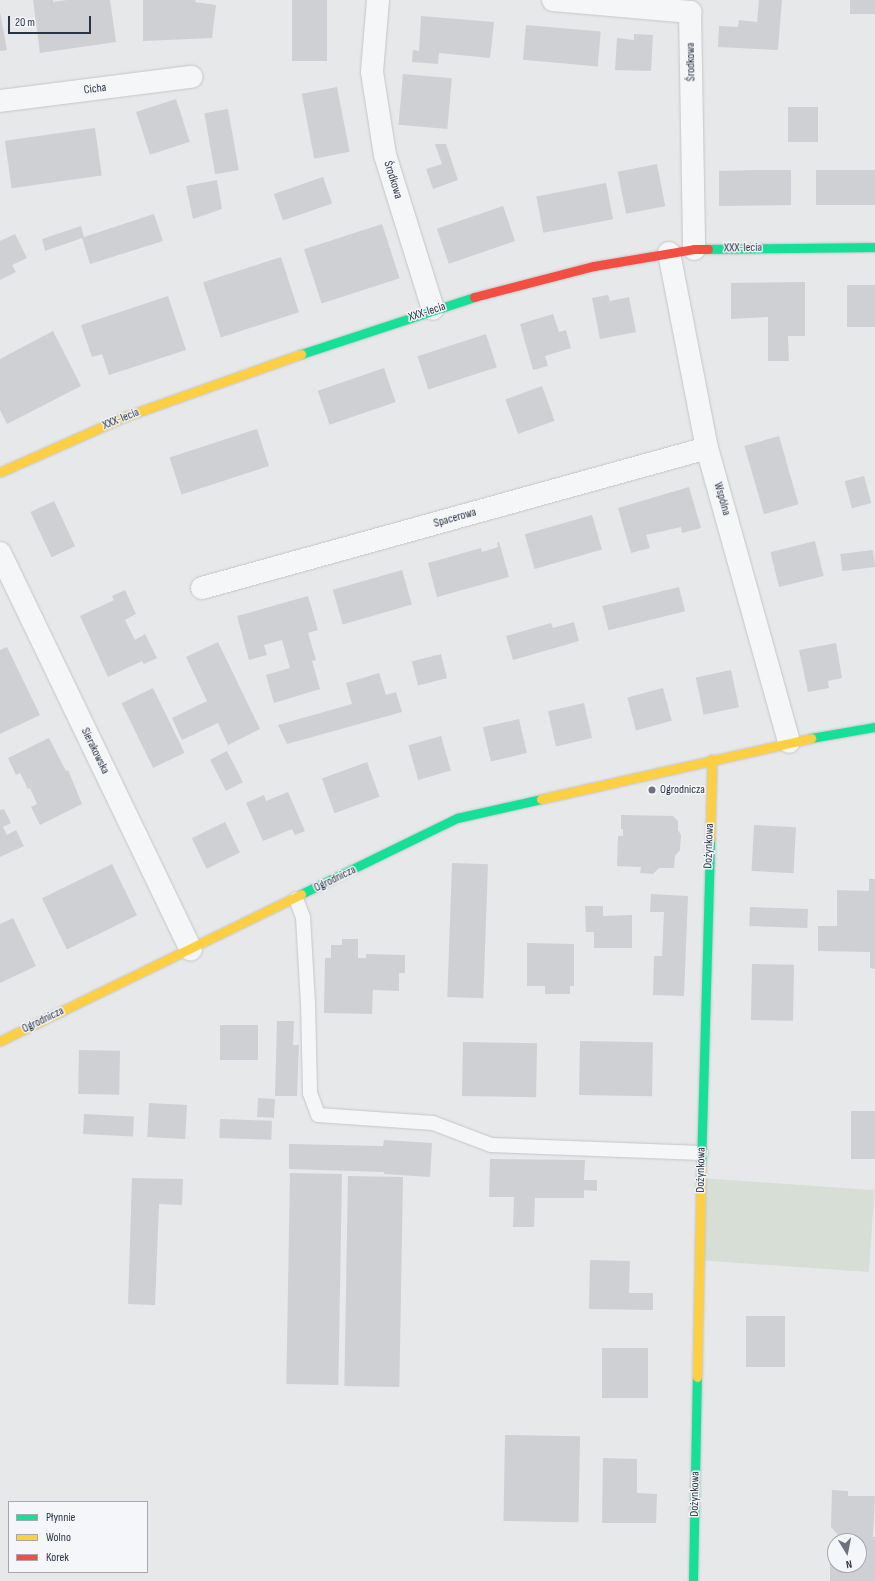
<!DOCTYPE html>
<html>
<head>
<meta charset="utf-8">
<style>
	body { margin:0 }
	#map { position:relative; width:875px; height:1581px; overflow:hidden; background:#e6e8ea; font-family:"Sofia Sans Condensed",sans-serif }
	div>[style] { position:absolute }
	.green>* { inset:0; background:#d6ded6; transform-origin:0 0 }
	.building>* { inset:0; background:#ced0d3; transform-origin:0 0 }
	.roads { filter:drop-shadow(0 0 1px #c4c6c8) drop-shadow(0 0 1px #c4c6c8) }
	.lane>* { height:14px; margin:-7px; padding:0 7px; transform-origin:7px; border-radius:7px; background:#f5f6f7 }
	.street>* { height:22px; margin:-11px; padding:0 11px; transform-origin:11px; border-radius:11px; background:#f5f6f7 }
	.fast>* { height:9px; margin:-4.5px; padding:0 4.5px; transform-origin:4.5px; border-radius:4.5px; background:#16e098 }
	.slow>* { height:9px; margin:-4.5px; padding:0 4.5px; transform-origin:4.5px; border-radius:4.5px; background:#ffcf43 }
	.jam>* { height:9px; margin:-4.5px; padding:0 4.5px; transform-origin:4.5px; border-radius:4.5px; background:#f24e42 }
	.dots>* { width:11px; height:11px; translate:-50% -50%; box-sizing:border-box; border:2px solid #f4f6f9; border-radius:50% }
	span { translate:-50% -50%; white-space:nowrap; text-align:center; line-height:1.15; -webkit-text-stroke:3px #f4f6f9; paint-order:stroke }
	.street-label { font-size:12px; color:#2b3445 }
	.poi-label { font-size:12px; color:#2b3445 }
	.left { translate:0 -50%; text-align:left }
	.legend { position:absolute; left:8px; top:1501px; width:140px; height:72px; box-sizing:border-box; background:#f4f6f9; border:1px solid #a4a8b1; margin:0; padding:5px 7px; list-style:none; font-size:12px; color:#2b3445 }
	.legend li { display:flex; align-items:center; gap:8px; height:20px }
	.legend b { width:20px; border:1px solid #a4a8b1 }
	.north { position:absolute; left:827px; top:1533px; width:40px; height:40px; box-sizing:border-box; background:#f4f6f9; border:1px solid #a4a8b1; border-radius:50%; rotate:170deg; font-size:11px; font-weight:700; line-height:16px; text-align:center; color:#2b3445 }
	.north::after { content:''; display:block; margin:auto; width:14px; height:18px; background:#6c737f; clip-path:polygon(50% 0,100% 100%,50% 72%,0 100%) }
	.scale { position:absolute; left:8px; top:16px; width:83px; height:18px; box-sizing:border-box; border:2px solid #2b3445; border-top:0; padding-left:5px; font-size:12px; line-height:14px; white-space:nowrap; color:#2b3445; -webkit-text-stroke:3px #f4f6f9; paint-order:stroke }
</style>
</head>
<body>
<div id="map">
	<div class="green">
		<i style="left:700px;top:1178px;width:175px;height:82px;rotate:4deg"></i>
	</div>
	<div class="building">
		<i style="clip-path:polygon(33px 0,53px 0,53px 2px,67px 0,110px 0,116px 42px,40px 53px)"></i>
		<i style="clip-path:polygon(143px 0,196px 0,195px 2px,216px 5px,212px 38px,143px 41px)"></i>
		<i style="left:292px;top:0;width:35px;height:61px"></i>
		<i style="clip-path:polygon(759px 0,782px 0,778px 50px,718px 47px,719px 26px,738px 27px,739px 20px,757px 22px)"></i>
		<i style="left:850px;top:0;width:25px;height:14px"></i>
		<i style="clip-path:polygon(0 12px,7px 50px,0 51px)"></i>
		<i style="clip-path:polygon(421px 16px,494px 22px,490px 58px,439px 53px,438px 64px,412px 62px,413px 50px,419px 51px)"></i>
		<i style="left:526px;top:25px;width:75px;height:35px;rotate:5deg"></i>
		<i style="clip-path:polygon(634px 34px,653px 35px,651px 71px,615px 70px,617px 38px,634px 40px)"></i>
		<i style="left:403px;top:74px;width:49px;height:51px;rotate:5deg"></i>
		<i style="left:337px;top:87px;width:66px;height:36px;rotate:79deg"></i>
		<i style="left:176px;top:99px;width:45px;height:42px;rotate:72deg"></i>
		<i style="left:788px;top:107px;width:30px;height:35px"></i>
		<i style="left:228px;top:109px;width:62px;height:24px;rotate:80deg"></i>
		<i style="left:95px;top:128px;width:48px;height:91px;rotate:82deg"></i>
		<i style="clip-path:polygon(435px 144px,446px 144px,458px 180px,433px 189px,426px 169px,442px 164px)"></i>
		<i style="left:657px;top:164px;width:43px;height:40px;rotate:79deg"></i>
		<i style="clip-path:polygon(755px 170px,791px 170px,791px 205px,719px 206px,719px 171px)"></i>
		<i style="left:816px;top:170px;width:59px;height:35px"></i>
		<i style="left:323px;top:177px;width:28px;height:52px;rotate:71deg"></i>
		<i style="clip-path:polygon(217px 180px,222px 209px,193px 219px,186px 186px)"></i>
		<i style="left:606px;top:183px;width:37px;height:71px;rotate:79deg"></i>
		<i style="left:503px;top:206px;width:37px;height:70px;rotate:71deg"></i>
		<i style="clip-path:polygon(154px 214px,163px 241px,90px 264px,82px 238px,45px 251px,42px 239px,81px 226px,84px 237px)"></i>
		<i style="left:382px;top:224px;width:57px;height:82px;rotate:72deg"></i>
		<i style="clip-path:polygon(15px 234px,27px 258px,12px 265px,16px 272px,0 280px,0 241px)"></i>
		<i style="left:281px;top:257px;width:58px;height:82px;rotate:72deg"></i>
		<i style="clip-path:polygon(805px 282px,805px 336px,788px 336px,789px 361px,768px 361px,768px 317px,731px 319px,731px 283px)"></i>
		<i style="left:847px;top:285px;width:28px;height:42px"></i>
		<i style="clip-path:polygon(608px 295px,610px 301px,629px 297px,636px 332px,600px 339px,592px 298px)"></i>
		<i style="clip-path:polygon(168px 296px,186px 350px,109px 375px,102px 354px,92px 357px,81px 325px)"></i>
		<i style="clip-path:polygon(553px 314px,559px 332px,566px 330px,571px 348px,545px 356px,548px 366px,533px 370px,520px 324px)"></i>
		<i style="clip-path:polygon(53px 331px,81px 386px,7px 424px,0 410px,0 359px)"></i>
		<i style="left:486px;top:334px;width:35px;height:72px;rotate:72deg"></i>
		<i style="left:384px;top:368px;width:36px;height:70px;rotate:71deg"></i>
		<i style="left:542px;top:386px;width:37px;height:39px;rotate:70deg"></i>
		<i style="left:257px;top:429px;width:39px;height:92px;rotate:72deg"></i>
		<i style="left:779px;top:436px;width:71px;height:36px;rotate:74deg"></i>
		<i style="left:864px;top:476px;width:28px;height:20px;rotate:75deg"></i>
		<i style="clip-path:polygon(689px 487px,701px 528px,682px 533px,681px 527px,646px 535px,650px 548px,631px 553px,618px 508px)"></i>
		<i style="left:54px;top:501px;width:50px;height:26px;rotate:65deg"></i>
		<i style="left:592px;top:515px;width:36px;height:70px;rotate:74deg"></i>
		<i style="left:815px;top:541px;width:36px;height:46px;rotate:76deg"></i>
		<i style="clip-path:polygon(497px 542px,499px 542px,509px 577px,437px 597px,428px 563px,481px 548px,482px 552px,498px 547px)"></i>
		<i style="left:873px;top:550px;width:17px;height:33px;rotate:83deg"></i>
		<i style="left:402px;top:570px;width:36px;height:72px;rotate:74deg"></i>
		<i style="left:679px;top:587px;width:25px;height:79px;rotate:76deg"></i>
		<i style="clip-path:polygon(125px 590px,136px 614px,125px 620px,135px 640px,145px 634px,157px 658px,144px 664px,142px 661px,108px 677px,80px 616px,114px 600px,112px 596px)"></i>
		<i style="clip-path:polygon(308px 596px,318px 630px,308px 633px,316px 660px,312px 661px,320px 689px,274px 703px,266px 675px,290px 668px,282px 640px,264px 645px,267px 655px,249px 660px,237px 616px)"></i>
		<i style="clip-path:polygon(574px 622px,579px 641px,513px 660px,506px 636px,551px 623px,553px 628px)"></i>
		<i style="clip-path:polygon(218px 642px,260px 729px,228px 745px,218px 723px,182px 740px,172px 718px,207px 701px,186px 657px)"></i>
		<i style="clip-path:polygon(836px 643px,842px 678px,828px 681px,829px 688px,808px 692px,799px 650px)"></i>
		<i style="clip-path:polygon(7px 647px,40px 715px,0 734px,0 650px)"></i>
		<i style="left:441px;top:654px;width:25px;height:30px;rotate:76deg"></i>
		<i style="left:731px;top:670px;width:38px;height:36px;rotate:78deg"></i>
		<i style="clip-path:polygon(379px 673px,386px 695px,396px 692px,402px 712px,287px 744px,278px 725px,352px 704px,346px 683px)"></i>
		<i style="left:153px;top:688px;width:72px;height:35px;rotate:64deg"></i>
		<i style="left:663px;top:688px;width:34px;height:37px;rotate:75deg"></i>
		<i style="left:584px;top:703px;width:36px;height:37px;rotate:77deg"></i>
		<i style="left:519px;top:719px;width:35px;height:37px;rotate:77deg"></i>
		<i style="left:441px;top:736px;width:36px;height:34px;rotate:74deg"></i>
		<i style="clip-path:polygon(49px 738px,66px 771px,68px 770px,82px 804px,40px 825px,31px 807px,37px 804px,30px 788px,28px 789px,20px 773px,16px 775px,8px 758px)"></i>
		<i style="left:227px;top:751px;width:35px;height:19px;rotate:63deg"></i>
		<i style="left:367px;top:762px;width:37px;height:48px;rotate:70deg"></i>
		<i style="clip-path:polygon(288px 792px,305px 831px,295px 835px,292px 829px,263px 841px,246px 803px,264px 795px,266px 801px)"></i>
		<i style="clip-path:polygon(4px 809px,11px 823px,3px 827px,7px 835px,16px 830px,24px 846px,0 857px,0 810px)"></i>
		<i style="clip-path:polygon(621px 815px,673px 816px,678px 821px,678px 830px,681px 835px,680px 850px,675px 856px,674px 868px,659px 868px,653px 874px,640px 873px,641px 867px,617px 866px,618px 836px,623px 836px,623px 829px,621px 829px)"></i>
		<i style="left:225px;top:822px;width:34px;height:37px;rotate:64deg"></i>
		<i style="left:754px;top:825px;width:42px;height:46px;rotate:3deg"></i>
		<i style="left:452px;top:863px;width:36px;height:134px;rotate:2deg"></i>
		<i style="left:112px;top:864px;width:57px;height:78px;rotate:64deg"></i>
		<i style="clip-path:polygon(869px 879px,875px 879px,875px 969px,870px 968px,870px 952px,818px 951px,818px 926px,837px 926px,837px 890px,869px 891px)"></i>
		<i style="clip-path:polygon(651px 894px,688px 896px,684px 996px,653px 995px,654px 956px,662px 956px,664px 912px,650px 912px)"></i>
		<i style="clip-path:polygon(585px 906px,603px 906px,603px 916px,632px 915px,632px 948px,594px 948px,594px 932px,586px 932px)"></i>
		<i style="left:750px;top:907px;width:58px;height:19px;rotate:2deg"></i>
		<i style="clip-path:polygon(13px 918px,36px 966px,0 983px,0 924px)"></i>
		<i style="clip-path:polygon(342px 939px,358px 939px,358px 958px,366px 958px,366px 954px,405px 955px,405px 973px,399px 973px,399px 991px,373px 990px,372px 1014px,324px 1013px,325px 958px,331px 958px,331px 945px,342px 945px)"></i>
		<i style="clip-path:polygon(527px 943px,574px 944px,574px 986px,570px 986px,570px 994px,545px 994px,545px 986px,527px 986px)"></i>
		<i style="left:752px;top:964px;width:42px;height:56px;rotate:1deg"></i>
		<i style="clip-path:polygon(277px 1021px,294px 1021px,293px 1045px,299px 1045px,297px 1096px,275px 1096px)"></i>
		<i style="left:220px;top:1025px;width:38px;height:35px"></i>
		<i style="left:580px;top:1041px;width:73px;height:54px;rotate:1deg"></i>
		<i style="left:463px;top:1042px;width:74px;height:54px;rotate:1deg"></i>
		<i style="left:79px;top:1050px;width:41px;height:44px;rotate:1deg"></i>
		<i style="left:258px;top:1098px;width:17px;height:19px;rotate:3deg"></i>
		<i style="left:149px;top:1103px;width:38px;height:34px;rotate:3deg"></i>
		<i style="left:851px;top:1111px;width:24px;height:48px"></i>
		<i style="left:84px;top:1114px;width:50px;height:20px;rotate:3deg"></i>
		<i style="left:220px;top:1119px;width:52px;height:19px;rotate:2deg"></i>
		<i style="clip-path:polygon(384px 1140px,432px 1143px,430px 1177px,384px 1174px,384px 1172px,289px 1169px,289px 1144px,383px 1146px)"></i>
		<i style="clip-path:polygon(490px 1159px,585px 1160px,584px 1180px,597px 1180px,597px 1191px,584px 1190px,584px 1198px,535px 1198px,534px 1227px,513px 1227px,514px 1197px,489px 1197px)"></i>
		<i style="left:290px;top:1173px;width:52px;height:211px;rotate:1deg"></i>
		<i style="left:348px;top:1176px;width:55px;height:210px;rotate:1deg"></i>
		<i style="clip-path:polygon(132px 1178px,183px 1179px,182px 1205px,159px 1204px,155px 1305px,128px 1304px)"></i>
		<i style="clip-path:polygon(590px 1260px,630px 1261px,629px 1293px,653px 1293px,653px 1310px,589px 1309px)"></i>
		<i style="left:746px;top:1316px;width:39px;height:51px"></i>
		<i style="left:602px;top:1348px;width:46px;height:50px"></i>
		<i style="left:505px;top:1435px;width:75px;height:86px;rotate:1deg"></i>
		<i style="clip-path:polygon(603px 1458px,637px 1459px,637px 1493px,657px 1494px,656px 1523px,602px 1523px)"></i>
		<i style="clip-path:polygon(832px 1490px,848px 1491px,848px 1496px,875px 1496px,873px 1537px,875px 1537px,875px 1581px,830px 1581px,830px 1556px,835px 1556px,835px 1565px,859px 1565px,859px 1541px,844px 1541px,844px 1536px,839px 1536px,831px 1527px)"></i>
	</div>
	<div class="roads">
		<div class="lane">
			<i style="left:296px;top:899px;width:19px;rotate:69deg"></i>
			<i style="left:303px;top:917px;width:86px;rotate:86.7deg"></i>
			<i style="left:308px;top:1003px;width:90px;rotate:88.7deg"></i>
			<i style="left:310px;top:1093px;width:23px;rotate:70deg"></i>
			<i style="left:318px;top:1115px;width:115px;rotate:4deg"></i>
			<i style="left:433px;top:1123px;width:62px;rotate:20.8deg"></i>
			<i style="left:491px;top:1145px;width:210px;rotate:2.2deg"></i>
		</div>
		<div class="street">
			<i style="left:378px;top:0;width:72px;rotate:94.8deg"></i>
			<i style="left:372px;top:72px;width:84px;rotate:81.1deg"></i>
			<i style="left:385px;top:155px;width:161px;rotate:72.7deg"></i>
			<i style="left:553px;top:0;width:138px;rotate:5deg"></i>
			<i style="left:690px;top:12px;width:237px;rotate:89deg"></i>
			<i style="left:0;top:101px;width:193px;rotate:-7.2deg"></i>
			<i style="left:669px;top:253px;width:199px;rotate:79deg"></i>
			<i style="left:707px;top:448px;width:305px;rotate:74.4deg"></i>
			<i style="left:0;top:553px;width:440px;rotate:64.3deg"></i>
			<i style="left:202px;top:588px;width:524px;rotate:-15.49deg"></i>
		</div>
		<div class="fast">
			<i style="left:708px;top:249px;width:167px;rotate:-0.7deg"></i>
			<i style="left:301px;top:354px;width:182px;rotate:-18.2deg"></i>
			<i style="left:811px;top:738px;width:65px;rotate:-9.8deg"></i>
			<i style="left:301px;top:894px;width:174px;rotate:-26deg"></i>
			<i style="left:457px;top:818px;width:86px;rotate:-12.7deg"></i>
			<i style="left:701px;top:1167px;width:328px;rotate:-88.4deg"></i>
			<i style="left:693px;top:1581px;width:204px;rotate:-88.9deg"></i>
		</div>
		<div class="slow">
			<i style="left:0;top:472px;width:136px;rotate:-23.9deg"></i>
			<i style="left:124px;top:417px;width:188px;rotate:-19.6deg"></i>
			<i style="left:541px;top:799px;width:277px;rotate:-12.7deg"></i>
			<i style="left:710px;top:839px;width:80px;rotate:-88.6deg"></i>
			<i style="left:0;top:1041px;width:335px;rotate:-26deg"></i>
			<i style="left:697px;top:1377px;width:210px;rotate:-88.9deg"></i>
		</div>
		<div class="jam">
			<i style="left:474px;top:297px;width:124px;rotate:-14.5deg"></i>
			<i style="left:594px;top:266px;width:101px;rotate:-9.6deg"></i>
			<i style="left:694px;top:249px;width:14px"></i>
		</div>
	</div>
	<div class="dots">
		<i style="left:652px;top:790px;background:#6c737f"></i>
	</div>
	<div class="street-label">
		<span style="left:691px;top:62px;rotate:-91deg">Środkowa</span>
		<span style="left:95px;top:89px;rotate:-7deg">Cicha</span>
		<span style="left:393px;top:180px;rotate:73deg">Środkowa</span>
		<span style="left:743px;top:248px;rotate:-1deg">XXX-lecia</span>
		<span style="left:427px;top:312px;rotate:-18deg">XXX-lecia</span>
		<span style="left:121px;top:419px;rotate:-22deg">XXX-lecia</span>
		<span style="left:722px;top:499px;rotate:74deg">Wspólna</span>
		<span style="left:455px;top:518px;rotate:-16deg">Spacerowa</span>
		<span style="left:95px;top:751px;rotate:64deg">Sierakowska</span>
		<span style="left:709px;top:846px;rotate:-88deg">Dożynkowa</span>
		<span style="left:335px;top:879px;rotate:-26deg">Ogrodnicza</span>
		<span style="left:43px;top:1020px;rotate:-26deg">Ogrodnicza</span>
		<span style="left:701px;top:1170px;rotate:-89deg">Dożynkowa</span>
		<span style="left:695px;top:1494px;rotate:-89deg">Dożynkowa</span>
	</div>
	<div class="poi-label">
		<span class="left" style="left:660px;top:790px">Ogrodnicza</span>
	</div>
	<ul class="legend">
	<li><b style="height:5px;background:#16e098"></b>Płynnie</li>
	<li><b style="height:5px;background:#ffcf43"></b>Wolno</li>
	<li><b style="height:5px;background:#f24e42"></b>Korek</li>
	</ul>
	<div class="north">N</div>
	<div class="scale">20 m</div>
</div>
</body>
</html>
